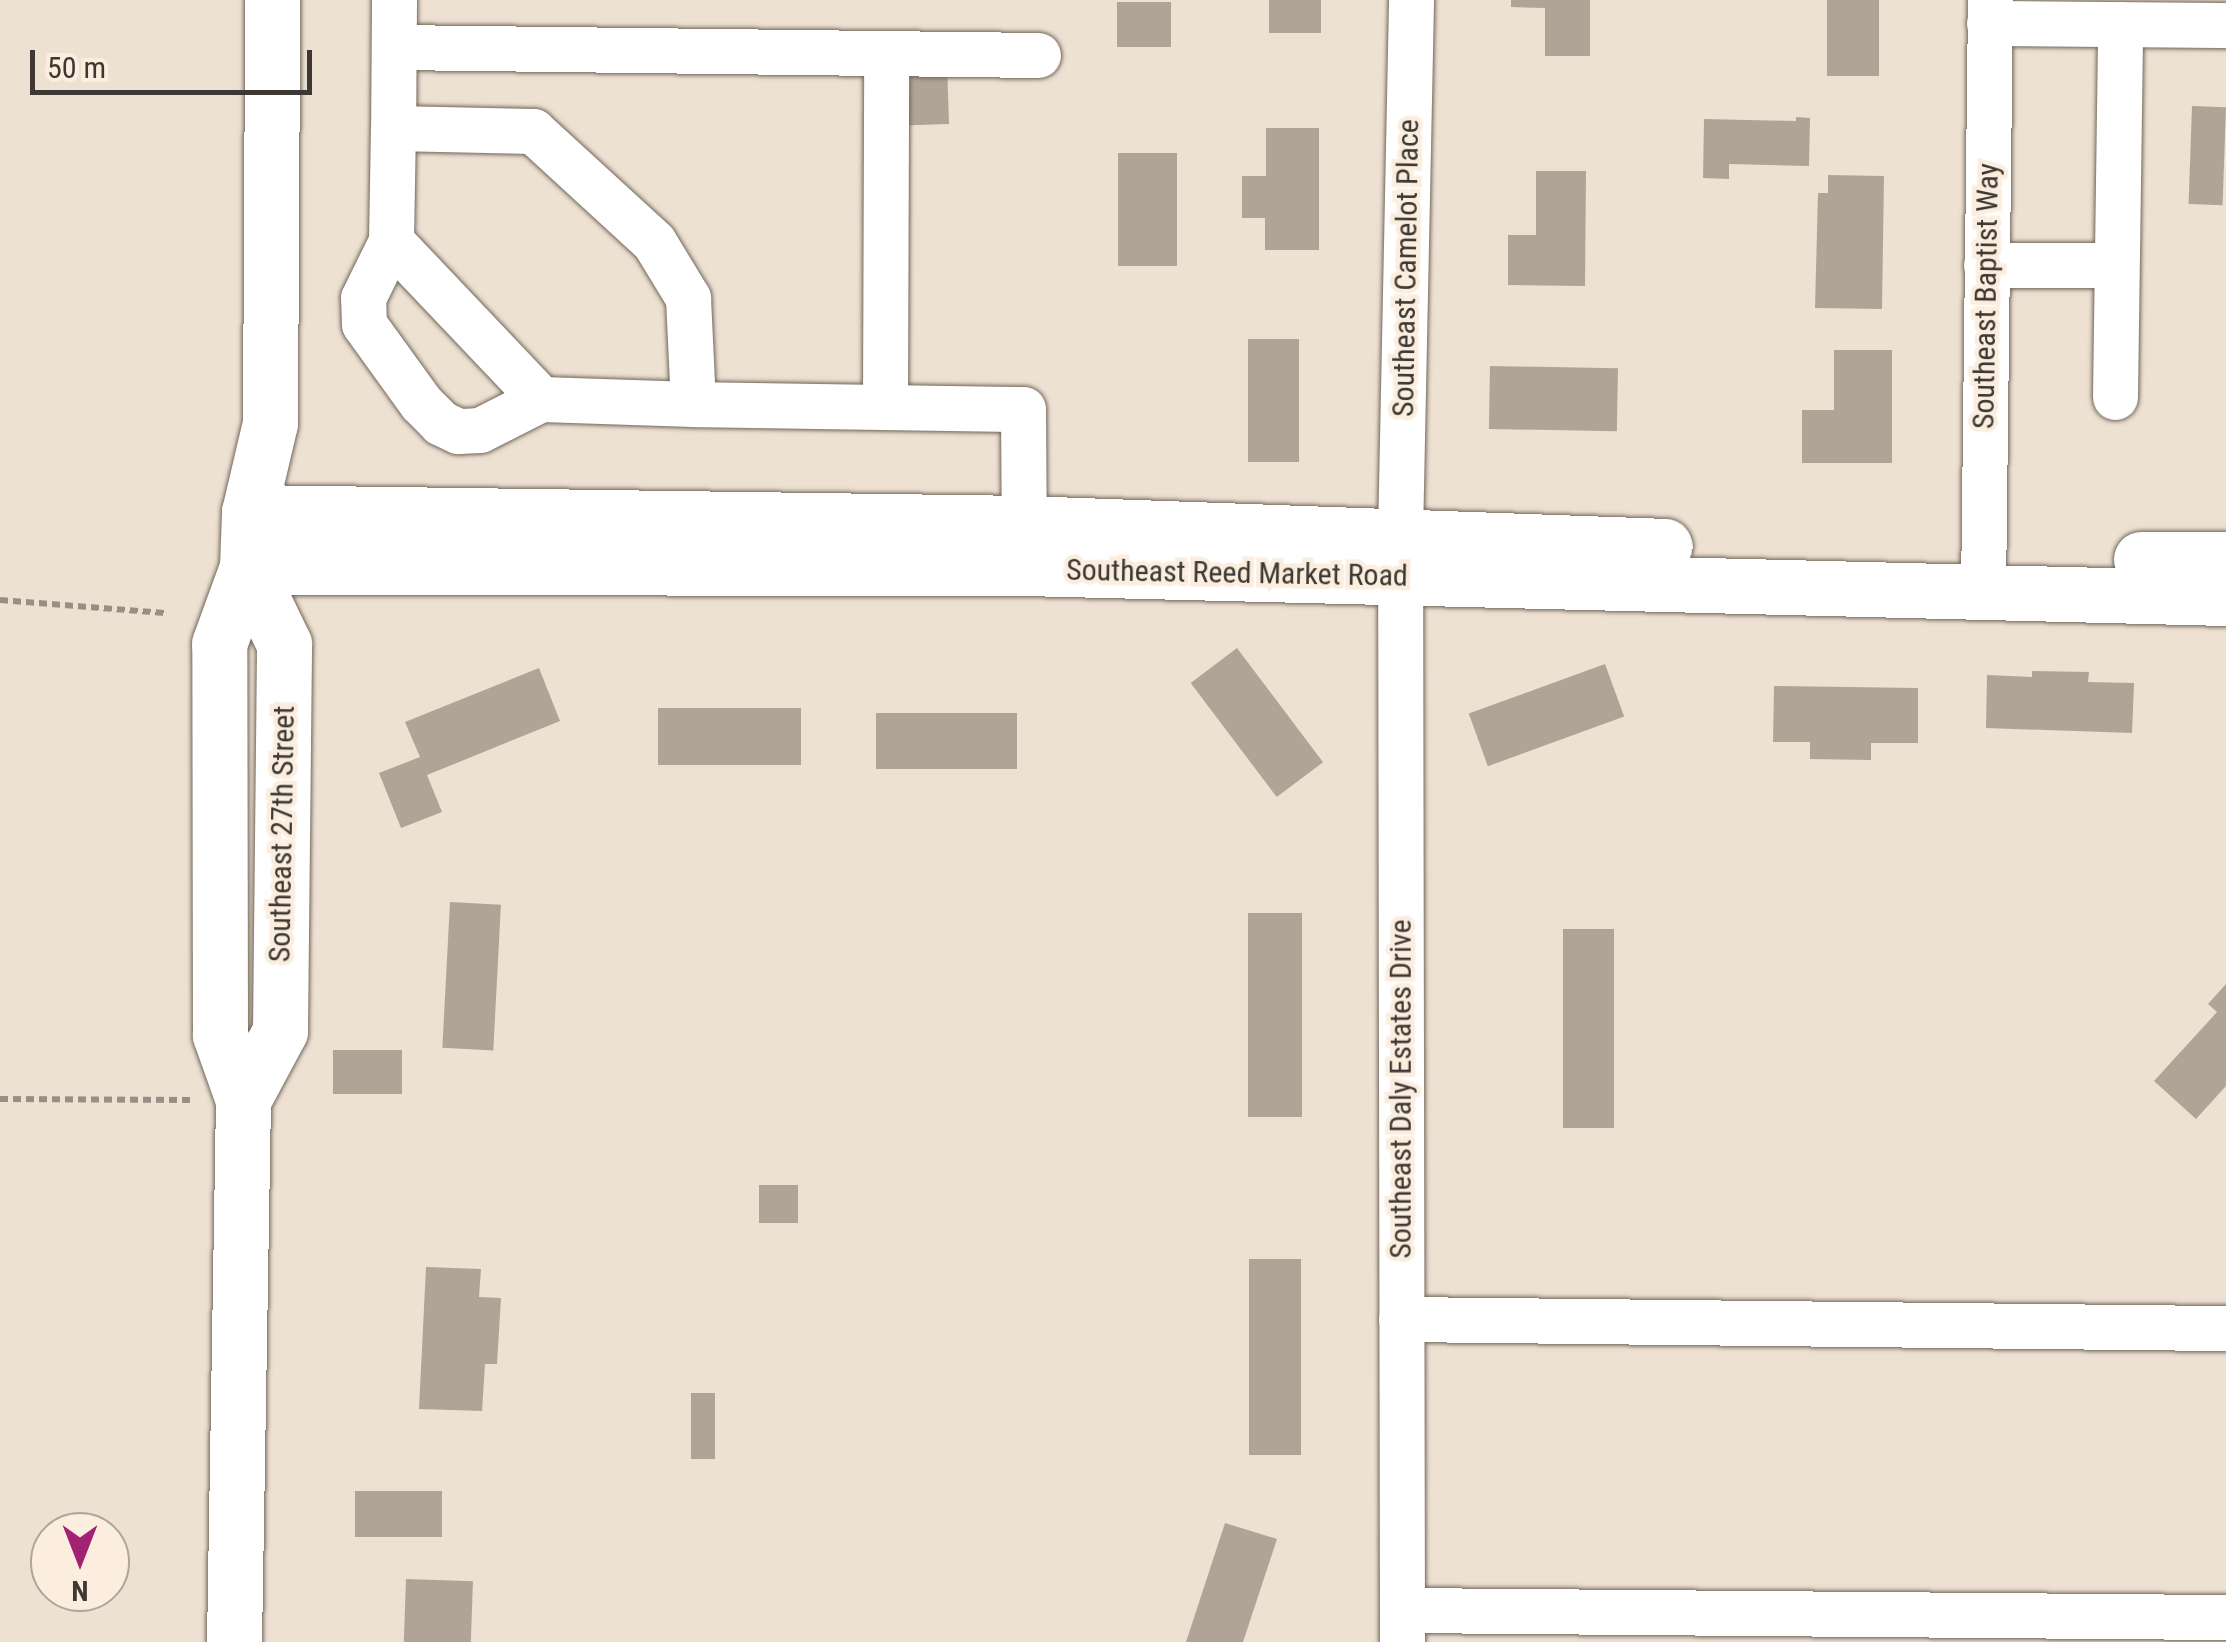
<!DOCTYPE html>
<html>
<head>
<meta charset="utf-8">
<style>
	body { margin:0 }
	#map { position:relative; width:2226px; height:1642px; overflow:hidden; background:#ede1d2; font-family:"Roboto Condensed",sans-serif }
	div>[style] { position:absolute }
	.building>* { inset:0; background:#b0a496; transform-origin:0 0 }
	.path>* { height:6px; margin-top:-3px; transform-origin:0; background:repeating-linear-gradient(90deg,#978e84 0 8px,transparent 0 13px) }
	.roads { filter:drop-shadow(0 0 2px #716659) drop-shadow(0 0 2px #716659) }
	.minor>* { height:45px; margin:-22.5px; padding:0 22.5px; transform-origin:22.5px; border-radius:22.5px; background:#fff }
	.major>* { height:55px; margin:-27.5px; padding:0 27.5px; transform-origin:27.5px; border-radius:27.5px; background:#fff }
	span { translate:-50% -50%; white-space:nowrap; text-align:center; line-height:1.15; -webkit-text-stroke:9px #fbeedf; paint-order:stroke }
	.street-label { font-size:30px; color:#3d3833 }
	.north { position:absolute; left:30px; top:1512px; width:100px; height:100px; box-sizing:border-box; background:#fbeedf; border:2px solid #afa59a; border-radius:50%; rotate:180deg; font-size:28px; font-weight:700; line-height:40px; text-align:center; color:#3d3833 }
	.north::after { content:''; display:block; margin:auto; width:35px; height:45px; background:#a12173; clip-path:polygon(50% 0,100% 100%,50% 72%,0 100%) }
	.scale { position:absolute; left:30px; top:50px; width:282px; height:45px; box-sizing:border-box; border:5px solid #3d3833; border-top:0; padding-left:12px; font-size:30px; line-height:35px; white-space:nowrap; color:#3d3833; -webkit-text-stroke:8px #fbeedf; paint-order:stroke }
</style>
</head>
<body>
<div id="map">
	<div class="building">
		<i style="left:1269px;top:0;width:52px;height:33px"></i>
		<i style="clip-path:polygon(1511px 0,1590px 0,1590px 56px,1545px 56px,1545px 8px,1511px 7px)"></i>
		<i style="left:1827px;top:0;width:52px;height:76px"></i>
		<i style="left:1117px;top:2px;width:54px;height:45px"></i>
		<i style="left:947px;top:65px;width:59px;height:45px;rotate:88deg"></i>
		<i style="left:2192px;top:106px;width:34px;height:98px;rotate:2deg"></i>
		<i style="clip-path:polygon(1796px 117px,1810px 118px,1809px 166px,1729px 164px,1729px 179px,1703px 178px,1704px 119px,1796px 121px)"></i>
		<i style="clip-path:polygon(1266px 128px,1319px 128px,1319px 250px,1265px 250px,1265px 218px,1242px 218px,1242px 176px,1266px 176px)"></i>
		<i style="left:1118px;top:153px;width:59px;height:113px"></i>
		<i style="clip-path:polygon(1536px 171px,1586px 171px,1585px 286px,1508px 285px,1508px 235px,1536px 235px)"></i>
		<i style="clip-path:polygon(1828px 175px,1884px 176px,1882px 309px,1815px 308px,1818px 193px,1828px 193px)"></i>
		<i style="left:1248px;top:339px;width:51px;height:123px"></i>
		<i style="clip-path:polygon(1834px 350px,1892px 350px,1892px 463px,1802px 463px,1802px 410px,1834px 410px)"></i>
		<i style="left:1490px;top:366px;width:128px;height:63px;rotate:1deg"></i>
		<i style="left:1237px;top:648px;width:143px;height:58px;rotate:53deg"></i>
		<i style="left:1605px;top:664px;width:56px;height:145px;rotate:70deg"></i>
		<i style="clip-path:polygon(539px 668px,560px 721px,427px 775px,442px 812px,401px 828px,379px 773px,420px 757px,405px 722px)"></i>
		<i style="clip-path:polygon(2032px 671px,2089px 672px,2088px 682px,2134px 683px,2132px 733px,1986px 728px,1987px 675px,2032px 677px)"></i>
		<i style="clip-path:polygon(1774px 686px,1918px 688px,1918px 743px,1871px 743px,1871px 760px,1810px 759px,1810px 742px,1773px 742px)"></i>
		<i style="left:658px;top:708px;width:143px;height:57px"></i>
		<i style="left:1017px;top:713px;width:56px;height:141px;rotate:90deg"></i>
		<i style="left:450px;top:902px;width:51px;height:146px;rotate:3deg"></i>
		<i style="left:1248px;top:913px;width:54px;height:204px"></i>
		<i style="left:1563px;top:929px;width:51px;height:199px"></i>
		<i style="clip-path:polygon(2226px 984px,2226px 1086px,2196px 1119px,2154px 1081px,2217px 1012px,2208px 1004px)"></i>
		<i style="left:333px;top:1050px;width:69px;height:44px"></i>
		<i style="left:759px;top:1185px;width:39px;height:38px"></i>
		<i style="left:1249px;top:1259px;width:52px;height:196px"></i>
		<i style="clip-path:polygon(426px 1267px,481px 1269px,479px 1297px,501px 1298px,497px 1364px,485px 1364px,482px 1411px,419px 1409px)"></i>
		<i style="left:691px;top:1393px;width:24px;height:66px"></i>
		<i style="left:355px;top:1491px;width:87px;height:46px"></i>
		<i style="clip-path:polygon(1225px 1523px,1277px 1539px,1243px 1642px,1186px 1642px)"></i>
		<i style="left:406px;top:1579px;width:67px;height:63px;rotate:2deg"></i>
	</div>
	<div class="path">
		<i style="left:0;top:600px;width:165px;rotate:4.5deg"></i>
		<i style="left:0;top:1099px;width:194px;rotate:0.3deg"></i>
	</div>
	<div class="roads">
		<div class="minor">
			<i style="left:394px;top:0;width:128px;rotate:90.4deg"></i>
			<i style="left:393px;top:128px;width:140px;rotate:1.2deg"></i>
			<i style="left:533px;top:131px;width:164px;rotate:42.5deg"></i>
			<i style="left:654px;top:242px;width:66px;rotate:58.7deg"></i>
			<i style="left:688px;top:298px;width:106px;rotate:87.3deg"></i>
			<i style="left:693px;top:404px;width:330px;rotate:0.9deg"></i>
			<i style="left:1023px;top:409px;width:147px;rotate:89.6deg"></i>
			<i style="left:1989px;top:23px;width:237px;rotate:0.5deg"></i>
			<i style="left:394px;top:47px;width:644px;rotate:0.71deg"></i>
			<i style="left:391px;top:241px;width:113px;rotate:-89deg"></i>
			<i style="left:1986px;top:265px;width:130px"></i>
			<i style="left:2115px;top:397px;width:373px;rotate:-89.2deg"></i>
			<i style="left:541px;top:399px;width:68px;rotate:153.1deg"></i>
			<i style="left:480px;top:430px;width:22px;rotate:177deg"></i>
			<i style="left:458px;top:431px;width:19px;rotate:-155deg"></i>
			<i style="left:441px;top:423px;width:28px;rotate:-135deg"></i>
			<i style="left:421px;top:403px;width:97px;rotate:-125.8deg"></i>
			<i style="left:364px;top:324px;width:26px;rotate:-92deg"></i>
			<i style="left:363px;top:298px;width:64px;rotate:-63.8deg"></i>
			<i style="left:391px;top:241px;width:218px;rotate:46.5deg"></i>
			<i style="left:541px;top:399px;width:152px;rotate:1.9deg"></i>
			<i style="left:885px;top:407px;width:354px;rotate:-89.8deg"></i>
			<i style="left:1983px;top:593px;width:593px;rotate:-89.32deg"></i>
			<i style="left:1401px;top:1319px;width:825px;rotate:0.63deg"></i>
			<i style="left:1402px;top:1610px;width:824px;rotate:0.49deg"></i>
			<i style="left:1402px;top:1642px;width:1106px;rotate:-90.1deg"></i>
			<i style="left:1400px;top:536px;width:536px;rotate:-88.82deg"></i>
		</div>
		<div class="major">
			<i style="left:249px;top:512px;width:775px;rotate:0.81deg"></i>
			<i style="left:1024px;top:523px;width:641px;rotate:2.05deg"></i>
			<i style="left:2141px;top:559px;width:85px"></i>
			<i style="left:247px;top:567px;width:777px;rotate:0.07deg"></i>
			<i style="left:1024px;top:568px;width:1202px;rotate:1.43deg"></i>
			<i style="left:243px;top:1100px;width:78px;rotate:-61.8deg"></i>
			<i style="left:280px;top:1031px;width:387px;rotate:-89.4deg"></i>
			<i style="left:284px;top:644px;width:85px;rotate:-115.7deg"></i>
			<i style="left:234px;top:1642px;width:542px;rotate:-89.05deg"></i>
			<i style="left:243px;top:1100px;width:69px;rotate:-109.5deg"></i>
			<i style="left:220px;top:1035px;width:391px;rotate:-90.1deg"></i>
			<i style="left:219px;top:644px;width:82px;rotate:-70deg"></i>
			<i style="left:247px;top:567px;width:55px;rotate:-87.9deg"></i>
			<i style="left:249px;top:512px;width:91px;rotate:-76.7deg"></i>
			<i style="left:270px;top:423px;width:423px;rotate:-89.7deg"></i>
		</div>
	</div>
	<div class="street-label">
		<span style="left:1406px;top:268px;rotate:-89deg">Southeast Camelot Place</span>
		<span style="left:1986px;top:296px;rotate:-89deg">Southeast Baptist Way</span>
		<span style="left:1237px;top:573px;rotate:1deg">Southeast Reed Market Road</span>
		<span style="left:282px;top:834px;rotate:-89deg">Southeast 27th Street</span>
		<span style="left:1401px;top:1089px;rotate:-90deg">Southeast Daly Estates Drive</span>
	</div>
	<div class="north">N</div>
	<div class="scale">50 m</div>
</div>
</body>
</html>
